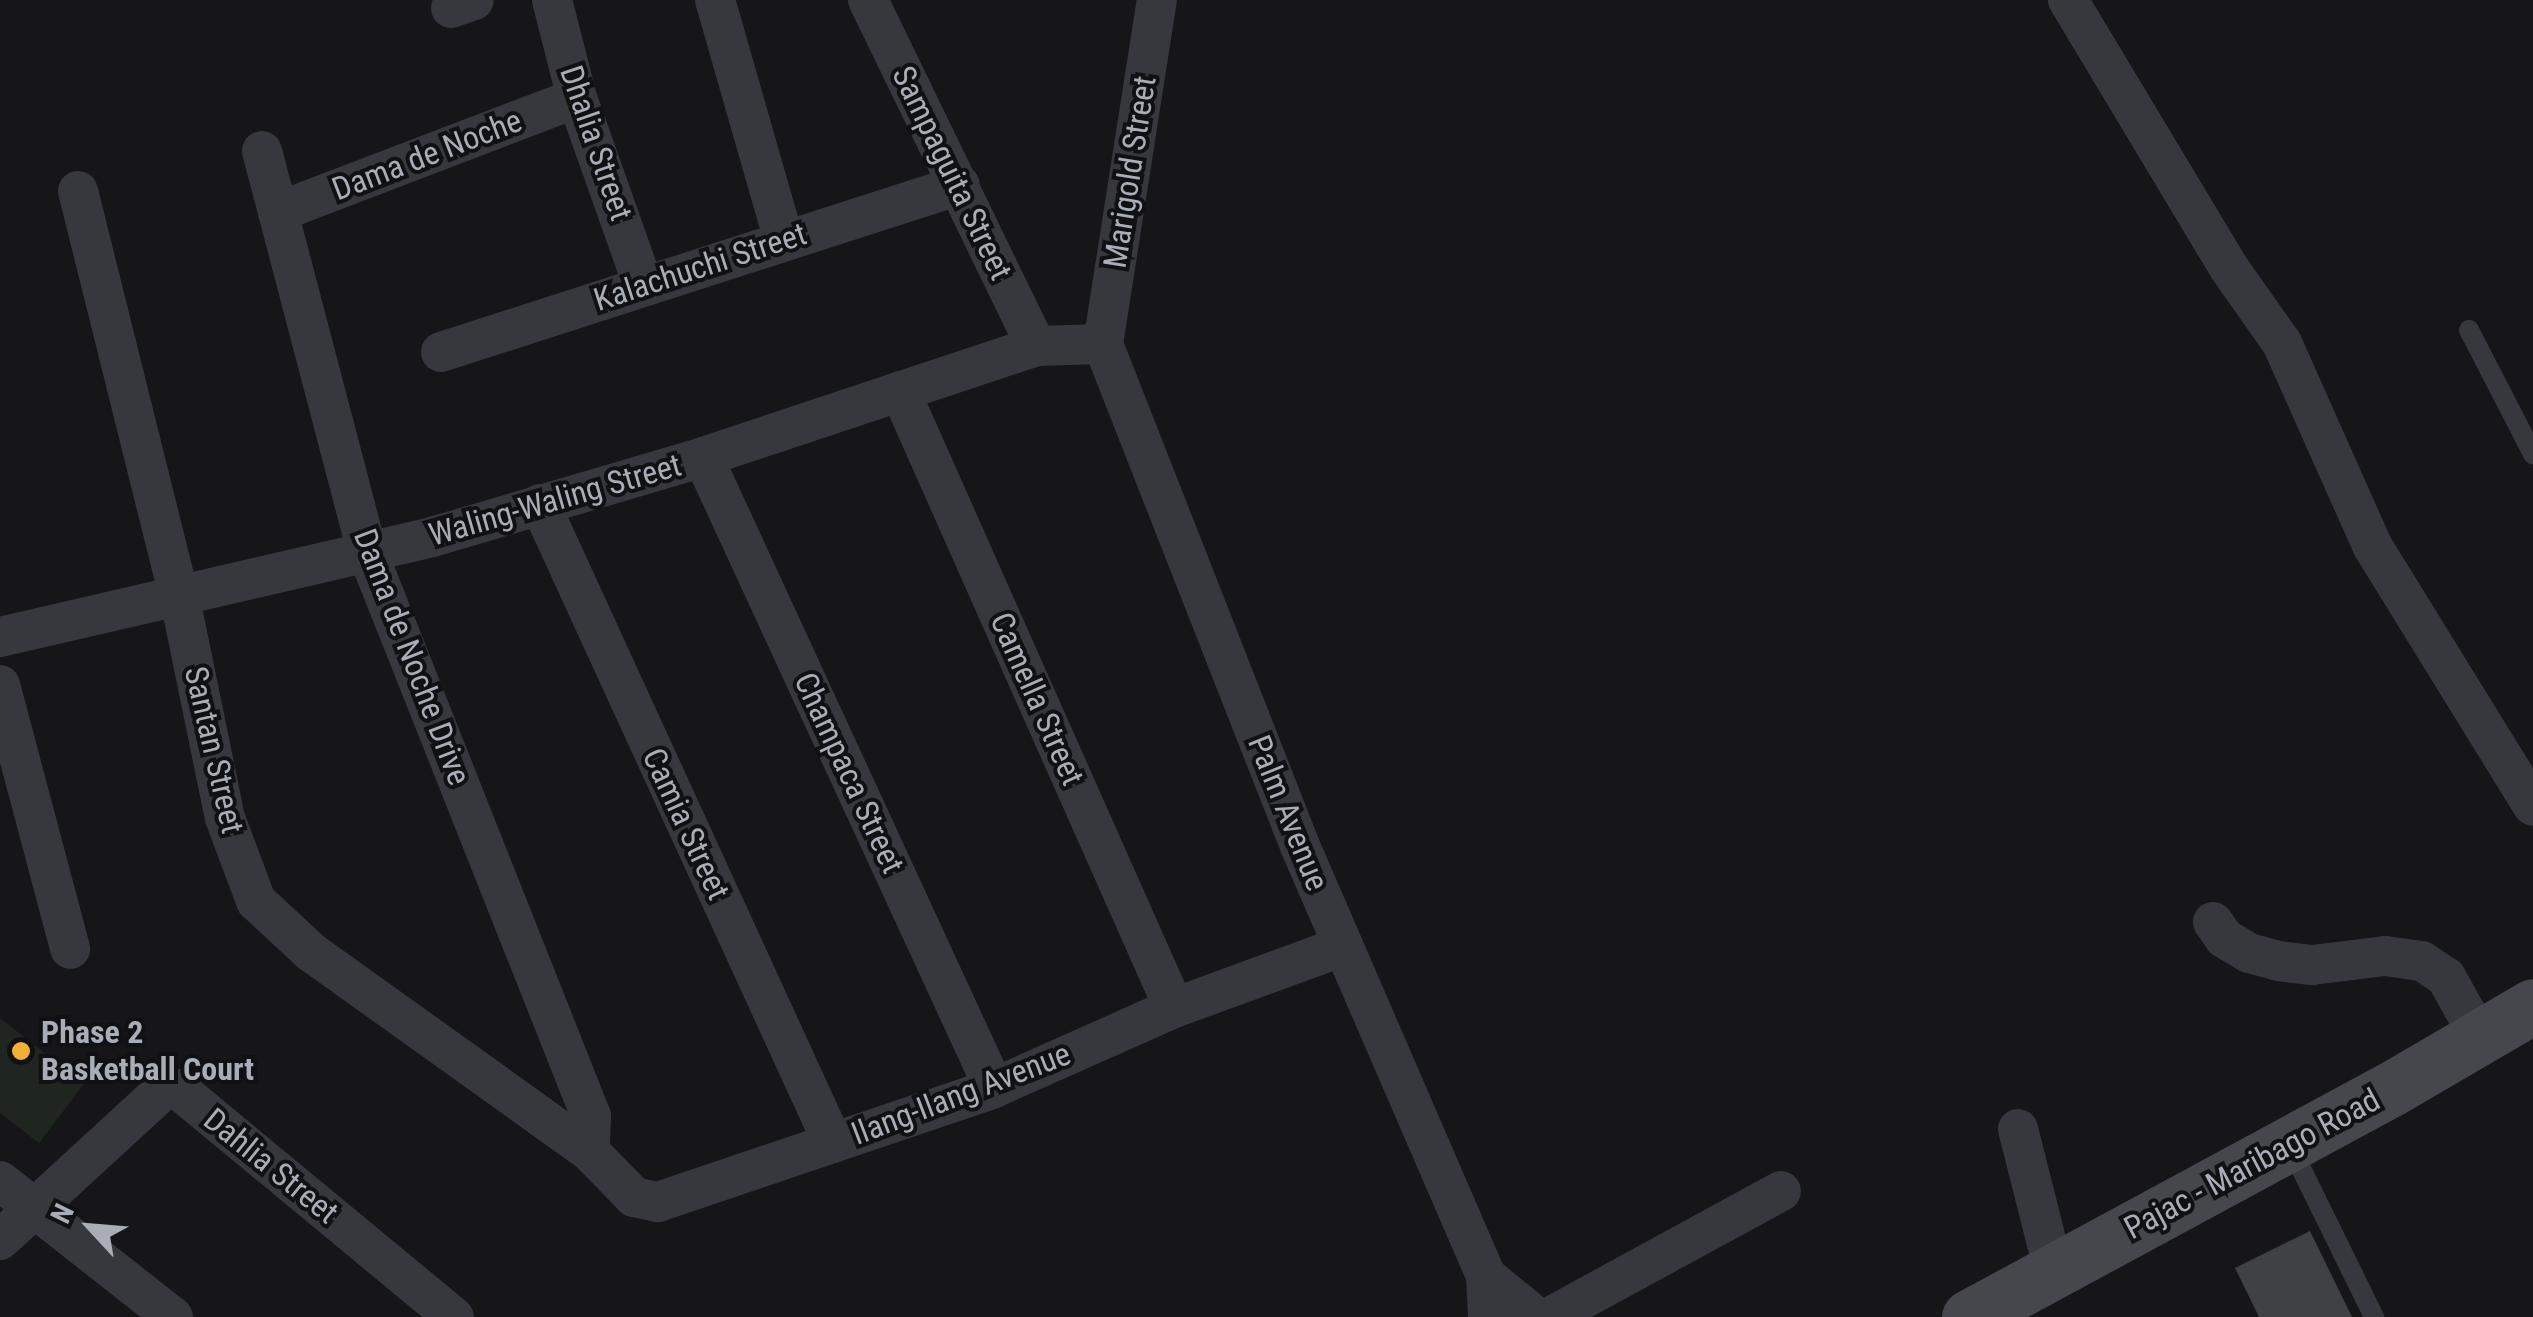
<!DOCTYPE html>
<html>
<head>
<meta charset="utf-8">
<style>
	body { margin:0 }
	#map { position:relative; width:2533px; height:1317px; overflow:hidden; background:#161618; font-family:"Roboto Condensed",sans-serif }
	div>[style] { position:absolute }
	.green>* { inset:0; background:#1e261f }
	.building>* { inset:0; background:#404145 }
	.lane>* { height:20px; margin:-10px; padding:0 10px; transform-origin:10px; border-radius:10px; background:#37383d }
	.street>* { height:40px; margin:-20px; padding:0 20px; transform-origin:20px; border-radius:20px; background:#37383d }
	.secondary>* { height:55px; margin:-27.5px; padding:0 27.5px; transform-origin:27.5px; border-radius:27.5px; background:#45474d }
	.dots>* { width:28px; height:28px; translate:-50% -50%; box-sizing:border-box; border:5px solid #111113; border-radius:50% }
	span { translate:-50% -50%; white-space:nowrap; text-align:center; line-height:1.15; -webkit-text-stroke:8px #111113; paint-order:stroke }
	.street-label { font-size:32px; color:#a8adb8 }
	.poi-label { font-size:32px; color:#a8adb8; font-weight:700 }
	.left { translate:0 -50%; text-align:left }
	.north { position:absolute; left:40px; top:1177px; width:100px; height:100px; -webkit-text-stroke:8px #111113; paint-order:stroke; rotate:296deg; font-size:28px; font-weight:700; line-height:40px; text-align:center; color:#a8adb8 }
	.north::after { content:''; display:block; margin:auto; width:35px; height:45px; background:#a8adb8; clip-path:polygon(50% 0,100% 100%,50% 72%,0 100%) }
</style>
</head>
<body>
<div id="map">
	<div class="green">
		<i style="clip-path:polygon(0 1018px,84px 1084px,39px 1143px,0 1113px)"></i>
	</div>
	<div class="building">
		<i style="clip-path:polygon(2310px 1231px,2352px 1317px,2259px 1317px,2235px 1268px)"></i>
	</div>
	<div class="lane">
		<i style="left:2469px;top:330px;width:140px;rotate:62.7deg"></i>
		<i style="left:2290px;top:1146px;width:191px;rotate:63.8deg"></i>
	</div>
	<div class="street">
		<i style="left:552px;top:0;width:101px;rotate:75.7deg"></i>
		<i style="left:577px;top:98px;width:197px;rotate:70.5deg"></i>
		<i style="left:715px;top:0;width:250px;rotate:74deg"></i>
		<i style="left:868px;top:0;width:385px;rotate:64.1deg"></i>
		<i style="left:2068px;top:0;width:313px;rotate:59deg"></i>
		<i style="left:2229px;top:268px;width:92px;rotate:54.8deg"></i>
		<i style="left:2282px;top:343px;width:223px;rotate:66deg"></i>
		<i style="left:2373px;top:547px;width:304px;rotate:58.3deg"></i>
		<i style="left:451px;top:8px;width:24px;rotate:-19deg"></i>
		<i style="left:262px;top:151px;width:417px;rotate:75.3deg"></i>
		<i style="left:368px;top:554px;width:605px;rotate:68.36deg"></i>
		<i style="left:591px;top:1116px;width:36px;rotate:92deg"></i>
		<i style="left:78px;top:191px;width:421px;rotate:76deg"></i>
		<i style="left:180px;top:599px;width:224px;rotate:78.4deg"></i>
		<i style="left:225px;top:818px;width:89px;rotate:69.5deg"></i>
		<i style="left:256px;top:901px;width:75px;rotate:42.8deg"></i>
		<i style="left:311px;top:952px;width:343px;rotate:35.6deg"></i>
		<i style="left:590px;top:1152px;width:63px;rotate:45.6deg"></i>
		<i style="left:634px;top:1197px;width:25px;rotate:12deg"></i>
		<i style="left:658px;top:1202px;width:355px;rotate:-18.7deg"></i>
		<i style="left:994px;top:1088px;width:197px;rotate:-24deg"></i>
		<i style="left:1174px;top:1008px;width:180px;rotate:-20.1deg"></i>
		<i style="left:278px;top:212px;width:320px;rotate:-20.9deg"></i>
		<i style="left:1103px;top:344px;width:539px;rotate:68.57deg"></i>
		<i style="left:1300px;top:846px;width:469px;rotate:66.6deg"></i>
		<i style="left:1103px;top:344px;width:348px;rotate:-81.1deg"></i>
		<i style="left:441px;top:352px;width:545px;rotate:-17.84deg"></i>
		<i style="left:900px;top:391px;width:675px;rotate:66.05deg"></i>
		<i style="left:703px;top:457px;width:695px;rotate:65.24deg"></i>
		<i style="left:540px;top:504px;width:703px;rotate:65.37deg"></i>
		<i style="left:0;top:637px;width:443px;rotate:-13deg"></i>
		<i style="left:432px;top:537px;width:283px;rotate:-16.4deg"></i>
		<i style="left:703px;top:457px;width:351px;rotate:-18.4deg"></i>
		<i style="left:1036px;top:346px;width:67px;rotate:-1.7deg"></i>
		<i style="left:0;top:685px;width:273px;rotate:75.1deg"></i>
		<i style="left:2213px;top:922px;width:19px;rotate:55deg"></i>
		<i style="left:2224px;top:938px;width:29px;rotate:31deg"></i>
		<i style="left:2249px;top:953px;width:30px;rotate:15deg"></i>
		<i style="left:2278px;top:961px;width:34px;rotate:7deg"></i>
		<i style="left:2312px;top:965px;width:74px;rotate:-7deg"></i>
		<i style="left:2385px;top:956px;width:37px;rotate:8deg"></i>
		<i style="left:2422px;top:961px;width:29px;rotate:34deg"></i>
		<i style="left:2446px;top:977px;width:70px;rotate:60.9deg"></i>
		<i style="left:2018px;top:1129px;width:146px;rotate:75.8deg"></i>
		<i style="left:0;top:1181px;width:220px;rotate:38.2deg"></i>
		<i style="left:0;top:1240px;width:222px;rotate:-42.6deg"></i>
		<i style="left:163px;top:1090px;width:15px;rotate:-4deg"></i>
		<i style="left:178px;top:1089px;width:358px;rotate:39.6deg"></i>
		<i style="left:1488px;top:1317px;width:41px;rotate:-92.8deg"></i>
		<i style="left:1486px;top:1276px;width:65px;rotate:39.4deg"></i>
		<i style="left:1550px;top:1317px;width:263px;rotate:-28.6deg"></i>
	</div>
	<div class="secondary">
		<i style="left:1969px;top:1317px;width:480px;rotate:-28.4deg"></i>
		<i style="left:2391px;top:1089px;width:164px;rotate:-30.3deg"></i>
	</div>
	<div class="dots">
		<i style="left:21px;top:1051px;background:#f2b134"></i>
	</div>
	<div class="street-label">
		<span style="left:596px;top:143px;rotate:71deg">Dhalia Street</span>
		<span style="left:427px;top:155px;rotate:-21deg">Dama de Noche</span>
		<span style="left:1130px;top:172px;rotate:-81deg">Marigold Street</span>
		<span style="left:952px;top:173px;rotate:64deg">Sampaguita Street</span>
		<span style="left:700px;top:267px;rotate:-18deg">Kalachuchi Street</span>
		<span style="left:555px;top:500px;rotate:-16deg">Waling-Waling Street</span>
		<span style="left:412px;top:657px;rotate:69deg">Dama de Noche Drive</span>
		<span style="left:1037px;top:699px;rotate:66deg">Camella Street</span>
		<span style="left:214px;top:750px;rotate:77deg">Santan Street</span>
		<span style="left:849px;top:773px;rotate:65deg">Champaca Street</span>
		<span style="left:1288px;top:813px;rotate:68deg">Palm Avenue</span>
		<span style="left:686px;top:824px;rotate:65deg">Camia Street</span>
		<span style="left:961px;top:1094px;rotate:-21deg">Ilang-Ilang Avenue</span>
		<span style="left:2252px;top:1164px;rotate:-28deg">Pajac - Maribago Road</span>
		<span style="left:271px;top:1166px;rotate:39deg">Dahlia Street</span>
	</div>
	<div class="poi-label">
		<span class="left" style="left:41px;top:1051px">Phase 2<br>Basketball Court</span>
	</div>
	<div class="north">N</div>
</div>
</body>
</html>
